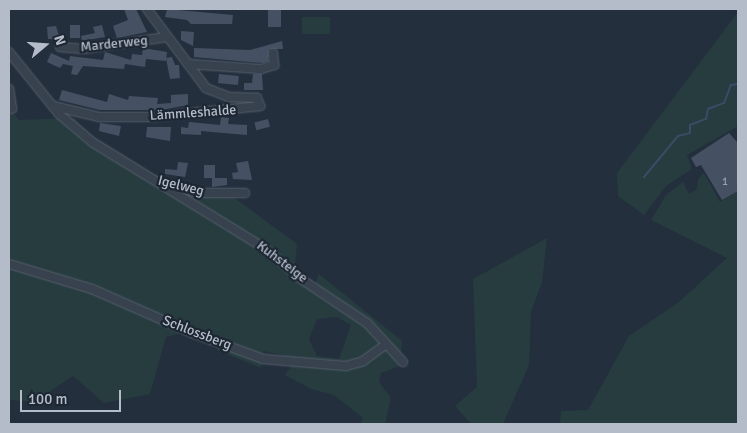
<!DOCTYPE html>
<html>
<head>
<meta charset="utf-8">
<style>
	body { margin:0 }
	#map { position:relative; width:747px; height:433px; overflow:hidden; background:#242f3e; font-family:Signika,sans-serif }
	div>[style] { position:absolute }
	.green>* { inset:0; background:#263c3f; transform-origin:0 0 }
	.stream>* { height:2px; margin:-1px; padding:0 1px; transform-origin:1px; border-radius:1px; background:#394c67 }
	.building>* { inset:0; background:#455162; transform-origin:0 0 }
	.roads { filter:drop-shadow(0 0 1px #565f6c) drop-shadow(0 0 1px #565f6c) }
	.minor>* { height:8px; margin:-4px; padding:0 4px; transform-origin:4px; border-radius:4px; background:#38414e }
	span { translate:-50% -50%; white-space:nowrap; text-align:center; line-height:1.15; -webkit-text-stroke:4.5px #1d2633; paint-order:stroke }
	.number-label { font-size:11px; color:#98a1af }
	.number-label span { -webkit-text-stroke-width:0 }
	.street-label { font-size:14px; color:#b4bcc9 }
	.frame { position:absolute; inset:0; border:10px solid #b4bcc9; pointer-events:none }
	.north { position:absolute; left:20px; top:20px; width:50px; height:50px; -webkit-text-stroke:4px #1d2633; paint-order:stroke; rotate:72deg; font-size:14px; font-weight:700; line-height:20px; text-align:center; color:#b4bcc9 }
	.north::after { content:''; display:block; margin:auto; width:18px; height:22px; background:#b4bcc9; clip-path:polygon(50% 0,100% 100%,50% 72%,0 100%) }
	.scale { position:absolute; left:20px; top:390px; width:101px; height:22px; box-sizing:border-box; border:2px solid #b4bcc9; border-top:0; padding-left:6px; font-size:15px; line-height:18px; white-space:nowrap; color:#b4bcc9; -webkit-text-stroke:4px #1d2633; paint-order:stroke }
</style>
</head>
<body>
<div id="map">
	<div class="green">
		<i style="clip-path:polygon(738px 12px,738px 126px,687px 155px,692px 169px,666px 186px,644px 215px,618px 196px,617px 173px)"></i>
		<i style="left:302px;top:17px;width:28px;height:17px"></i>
		<i style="clip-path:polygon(evenodd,9px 108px,19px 120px,74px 118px,95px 138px,154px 174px,232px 196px,297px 244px,294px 276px,313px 290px,319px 274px,402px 341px,400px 366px,381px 373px,379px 382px,391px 398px,385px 424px,361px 424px,363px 418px,334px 395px,311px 389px,285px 375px,292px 366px,282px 355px,263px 351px,261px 368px,217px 350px,218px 336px,196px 329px,166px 337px,150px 394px,104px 403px,73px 376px,34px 402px,9px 400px,9px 108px,337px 317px,351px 325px,339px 359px,317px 356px,309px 339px,317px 319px,337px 317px)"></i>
		<i style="clip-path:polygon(704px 173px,720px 202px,738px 191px,738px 424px,560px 424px,561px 411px,588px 410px,629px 336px,679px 302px,727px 258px,651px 220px,666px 195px,683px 182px,689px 194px,697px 189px,698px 179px)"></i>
		<i style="clip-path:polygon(547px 238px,542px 282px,531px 312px,529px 365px,503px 424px,471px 424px,455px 406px,477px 387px,473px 279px)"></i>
	</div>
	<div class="stream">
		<i style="left:644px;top:177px;width:53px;rotate:-50.3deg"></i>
		<i style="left:678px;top:136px;width:12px;rotate:-14deg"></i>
		<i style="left:690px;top:133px;width:8px;rotate:-90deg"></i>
		<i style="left:690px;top:125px;width:17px;rotate:-21deg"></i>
		<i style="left:706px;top:119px;width:10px;rotate:-79deg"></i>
		<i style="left:708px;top:109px;width:17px;rotate:-21deg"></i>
		<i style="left:724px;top:103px;width:19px;rotate:-69deg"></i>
		<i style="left:731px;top:85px;width:7px;rotate:-8deg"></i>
	</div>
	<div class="building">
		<i style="clip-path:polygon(124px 9px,136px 9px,147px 32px,117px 38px,113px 26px,128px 20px)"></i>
		<i style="clip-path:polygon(167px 9px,233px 15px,232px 24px,191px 24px,187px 20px,165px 17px)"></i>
		<i style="left:268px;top:9px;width:13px;height:18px"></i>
		<i style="left:70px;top:25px;width:10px;height:13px"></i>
		<i style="clip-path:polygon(102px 25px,105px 37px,82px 41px,81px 36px,95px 33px,93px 27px)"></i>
		<i style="clip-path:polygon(56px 26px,60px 39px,48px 39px,47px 27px)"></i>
		<i style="clip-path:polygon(181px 31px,194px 32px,193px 46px,181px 40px)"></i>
		<i style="clip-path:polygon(282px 41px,283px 49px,269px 49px,268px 61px,263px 63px,194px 57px,194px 48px,250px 50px)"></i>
		<i style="clip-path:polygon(143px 48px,167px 52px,166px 61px,146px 59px,145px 67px,125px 64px,124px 69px,83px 66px,77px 75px,71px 74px,73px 66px,63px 64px,60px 68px,47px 62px,51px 53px,69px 61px,70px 56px,103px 60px,105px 52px,131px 60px,132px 54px,142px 55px)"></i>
		<i style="clip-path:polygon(172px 57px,175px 65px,179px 65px,180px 78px,170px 79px,166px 58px)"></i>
		<i style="left:219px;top:74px;width:20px;height:9px;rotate:6deg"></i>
		<i style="clip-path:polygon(253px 74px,262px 74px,263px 90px,244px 90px,244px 83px,252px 83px)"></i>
		<i style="clip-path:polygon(62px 90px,107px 102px,109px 94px,128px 100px,129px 96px,158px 98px,157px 104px,171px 103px,171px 95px,188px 94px,188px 105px,161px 110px,100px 110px,59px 100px)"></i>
		<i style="clip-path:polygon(221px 117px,229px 118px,228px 124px,247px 125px,247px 135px,201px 131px,201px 135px,181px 134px,181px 127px,188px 128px,189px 122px,220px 125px)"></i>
		<i style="left:268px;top:119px;width:8px;height:14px;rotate:76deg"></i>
		<i style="clip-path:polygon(100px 123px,121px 126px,119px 136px,99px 131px)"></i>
		<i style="clip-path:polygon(147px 127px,171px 127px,170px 141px,146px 137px)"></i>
		<i style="clip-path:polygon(729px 133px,738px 143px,738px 191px,722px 200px,701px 165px,696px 167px,691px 158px)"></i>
		<i style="clip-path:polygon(248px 161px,252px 180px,233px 179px,232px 173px,238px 172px,236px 163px)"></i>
		<i style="clip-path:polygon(178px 162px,188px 163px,185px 177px,165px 174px,165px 169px,177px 170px)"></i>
		<i style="left:204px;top:165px;width:11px;height:13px"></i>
		<i style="clip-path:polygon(212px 178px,227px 178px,227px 185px,212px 187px)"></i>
	</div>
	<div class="roads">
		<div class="minor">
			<i style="left:60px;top:47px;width:23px;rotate:5deg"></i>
			<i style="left:83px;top:49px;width:85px;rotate:-8.1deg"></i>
			<i style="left:9px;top:52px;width:80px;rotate:51.1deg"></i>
			<i style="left:59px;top:114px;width:43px;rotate:40.3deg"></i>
			<i style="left:92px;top:142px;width:204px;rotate:31.6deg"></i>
			<i style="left:266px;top:249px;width:46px;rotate:40.6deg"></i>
			<i style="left:301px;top:279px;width:79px;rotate:33.7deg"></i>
			<i style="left:367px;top:323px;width:53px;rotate:47.3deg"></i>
			<i style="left:188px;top:64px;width:73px;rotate:3.9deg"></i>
			<i style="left:261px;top:69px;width:14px;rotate:-17deg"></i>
			<i style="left:274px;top:65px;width:12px;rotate:-95deg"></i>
			<i style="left:9px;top:89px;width:20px;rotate:81deg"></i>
			<i style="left:53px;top:106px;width:47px;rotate:13.4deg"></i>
			<i style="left:99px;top:117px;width:53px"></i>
			<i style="left:152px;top:117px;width:109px;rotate:-5.8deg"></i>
			<i style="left:260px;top:106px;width:9px;rotate:-111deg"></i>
			<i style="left:257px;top:98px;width:28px;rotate:-178deg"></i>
			<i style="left:229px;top:97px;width:25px;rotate:-159deg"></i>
			<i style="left:206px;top:88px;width:99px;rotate:-126.8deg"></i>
			<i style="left:162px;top:182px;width:38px;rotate:17deg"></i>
			<i style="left:198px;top:193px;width:47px"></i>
			<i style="left:9px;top:264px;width:87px;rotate:16.8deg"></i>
			<i style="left:92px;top:289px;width:109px;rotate:23.7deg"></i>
			<i style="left:192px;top:333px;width:76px;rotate:20.1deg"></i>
			<i style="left:263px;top:359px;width:83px;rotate:4.8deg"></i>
			<i style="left:346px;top:366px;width:18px;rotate:-16deg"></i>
			<i style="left:363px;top:361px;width:27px;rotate:-36deg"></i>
		</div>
	</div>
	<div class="number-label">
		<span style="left:725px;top:182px">1</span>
	</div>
	<div class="street-label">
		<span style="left:114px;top:44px;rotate:-6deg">Marderweg</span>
		<span style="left:193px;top:113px;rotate:-4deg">Lämmleshalde</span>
		<span style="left:181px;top:186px;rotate:14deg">Igelweg</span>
		<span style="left:282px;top:262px;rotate:37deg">Kuhsteige</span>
		<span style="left:197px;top:333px;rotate:21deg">Schlossberg</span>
	</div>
	<div class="frame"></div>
	<div class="north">N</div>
	<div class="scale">100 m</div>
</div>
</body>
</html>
